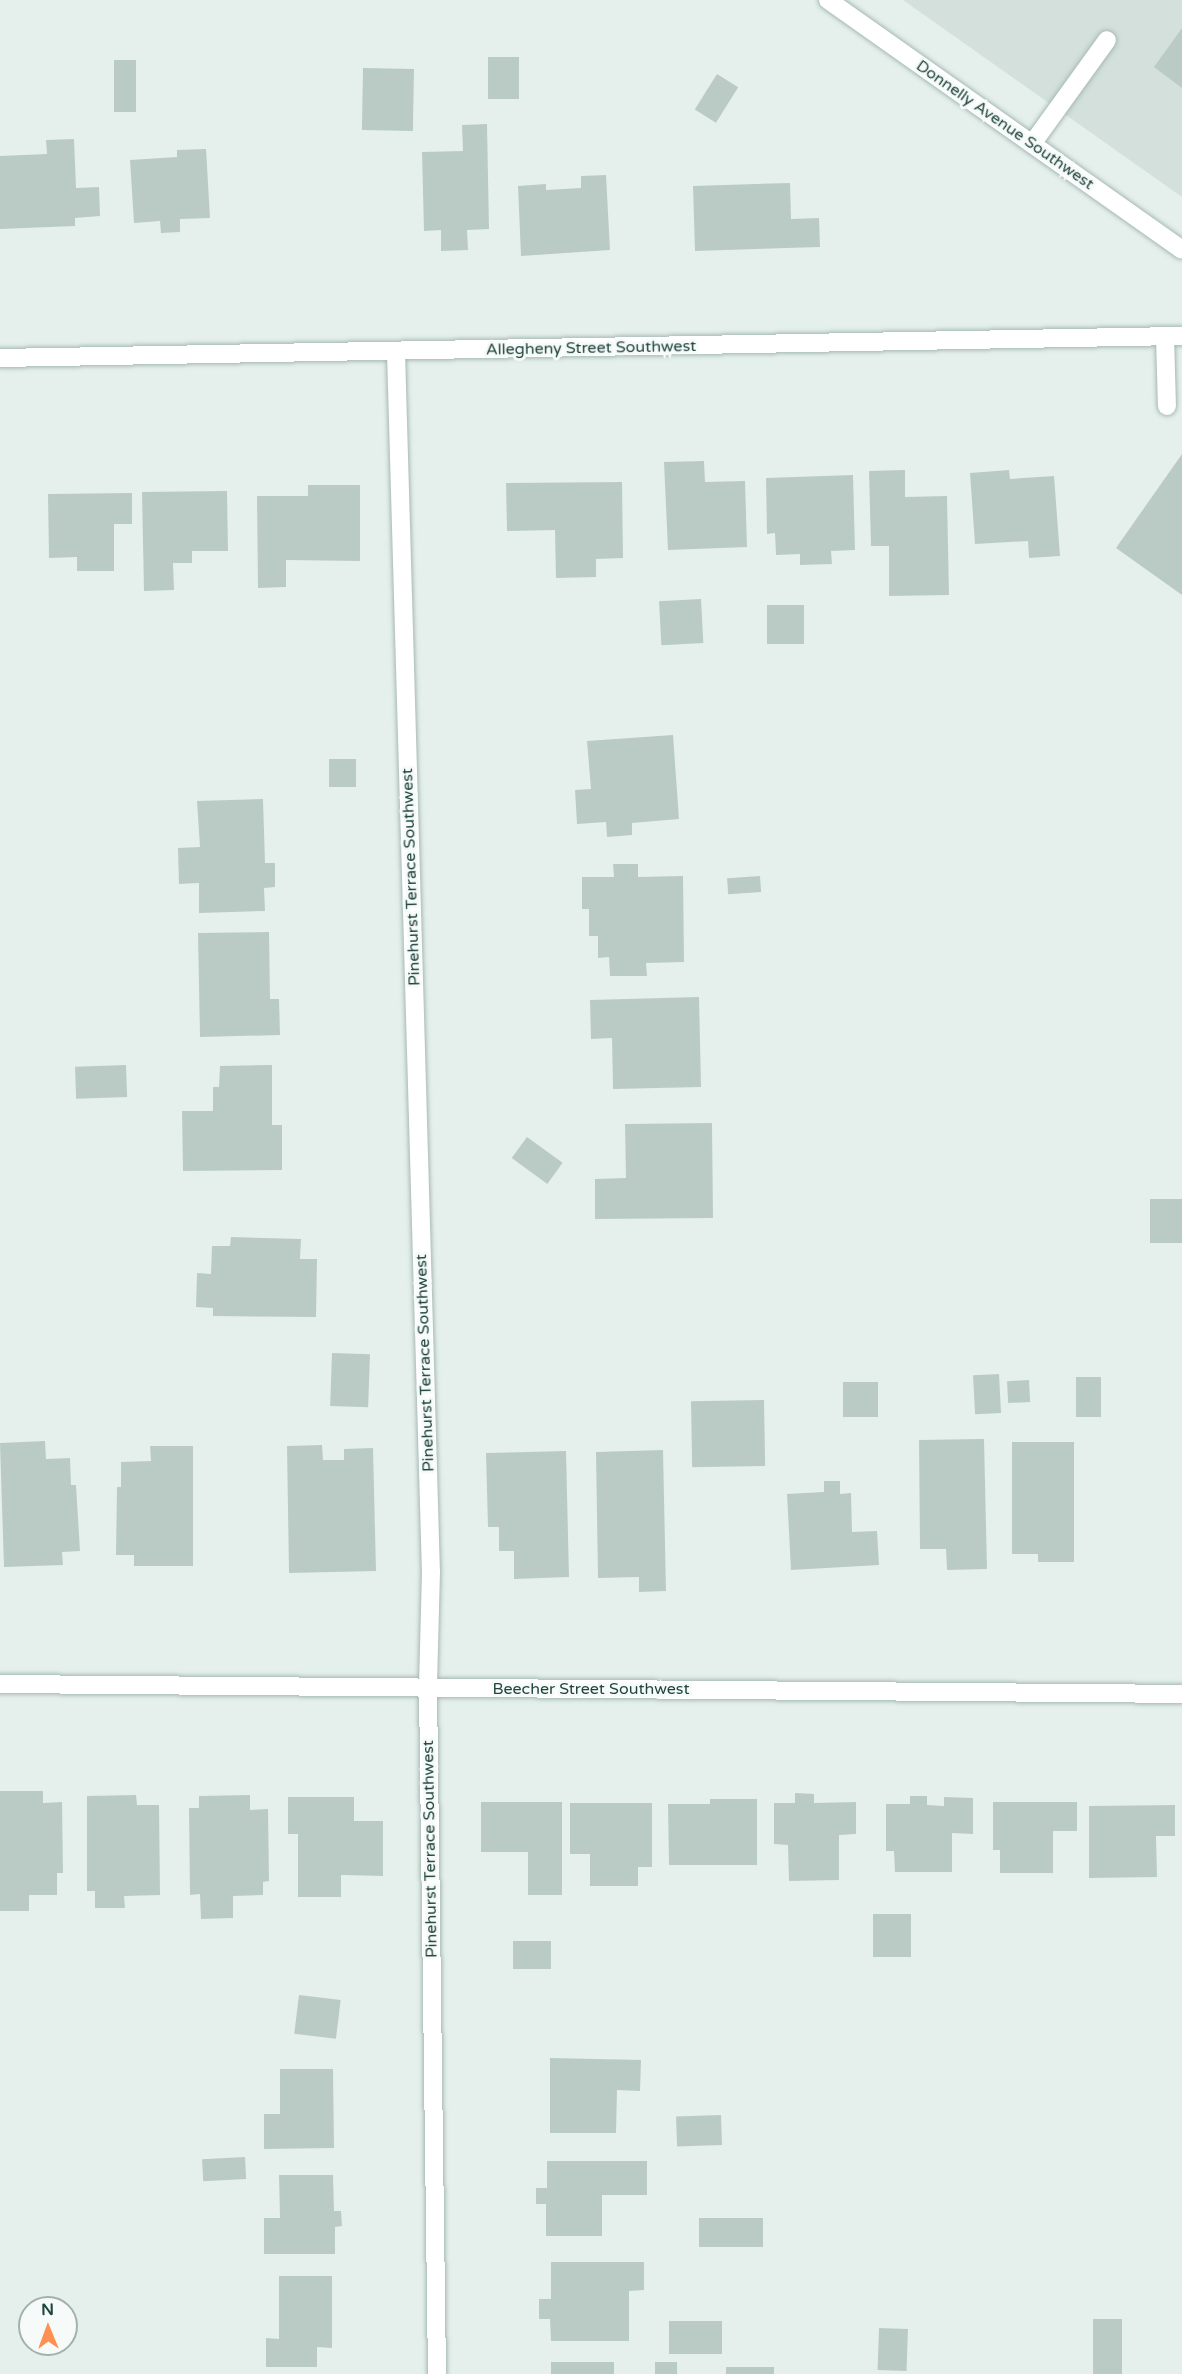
<!DOCTYPE html>
<html>
<head>
<meta charset="utf-8">
<style>
	body { margin:0 }
	#map { position:relative; width:1182px; height:2374px; overflow:hidden; background:#e5f0ec; font-family:"Varela Round",sans-serif }
	div>[style] { position:absolute }
	.built>* { inset:0; background:#d3e0db }
	.building>* { inset:0; background:#bacbc5; transform-origin:0 0 }
	.roads { filter:drop-shadow(0 0 2px #a7b9b4) drop-shadow(0 0 2px #a7b9b4) }
	.minor>* { height:18px; margin:-9px; padding:0 9px; transform-origin:9px; border-radius:9px; background:#fff }
	span { translate:-50% -50%; white-space:nowrap; text-align:center; line-height:1.15; -webkit-text-stroke:6px #f6fbf9; paint-order:stroke }
	.street-label { font-size:16px; color:#22443e }
	.north { position:absolute; left:18px; top:2296px; width:60px; height:60px; box-sizing:border-box; background:#f6fbf9; border:2px solid #a1b2ae; border-radius:50%; rotate:359deg; font-size:16px; font-weight:700; line-height:24px; text-align:center; color:#22443e }
	.north::after { content:''; display:block; margin:auto; width:21px; height:27px; background:#ff9054; clip-path:polygon(50% 0,100% 100%,50% 72%,0 100%) }
</style>
</head>
<body>
<div id="map">
	<div class="built">
		<i style="clip-path:polygon(903px 0,1182px 0,1182px 197px)"></i>
	</div>
	<div class="building">
		<i style="clip-path:polygon(1182px 28px,1182px 88px,1154px 67px)"></i>
		<i style="left:488px;top:57px;width:31px;height:42px"></i>
		<i style="left:114px;top:60px;width:22px;height:52px"></i>
		<i style="left:363px;top:68px;width:51px;height:62px;rotate:1deg"></i>
		<i style="left:717px;top:74px;width:25px;height:42px;rotate:32deg"></i>
		<i style="clip-path:polygon(487px 124px,489px 229px,467px 230px,468px 250px,441px 251px,441px 230px,424px 231px,422px 152px,463px 151px,462px 125px)"></i>
		<i style="clip-path:polygon(74px 139px,76px 188px,99px 187px,100px 216px,75px 218px,75px 226px,0 229px,0 156px,47px 154px,46px 140px)"></i>
		<i style="clip-path:polygon(206px 149px,210px 218px,180px 219px,180px 232px,161px 233px,160px 221px,134px 223px,130px 160px,177px 157px,177px 150px)"></i>
		<i style="clip-path:polygon(606px 175px,610px 250px,521px 256px,518px 186px,546px 184px,546px 190px,581px 188px,581px 176px)"></i>
		<i style="clip-path:polygon(790px 183px,791px 219px,819px 218px,820px 247px,695px 251px,693px 186px)"></i>
		<i style="clip-path:polygon(1182px 454px,1182px 595px,1116px 548px)"></i>
		<i style="clip-path:polygon(704px 461px,705px 482px,745px 481px,747px 547px,668px 550px,664px 462px)"></i>
		<i style="clip-path:polygon(905px 470px,905px 497px,947px 496px,949px 595px,889px 596px,889px 546px,871px 546px,869px 471px)"></i>
		<i style="clip-path:polygon(1009px 470px,1010px 479px,1054px 476px,1060px 556px,1029px 558px,1028px 541px,975px 544px,970px 473px)"></i>
		<i style="clip-path:polygon(853px 475px,855px 550px,831px 551px,832px 564px,800px 565px,800px 554px,776px 555px,775px 533px,767px 534px,766px 478px)"></i>
		<i style="clip-path:polygon(622px 482px,623px 558px,596px 559px,596px 577px,556px 578px,555px 530px,507px 531px,506px 483px)"></i>
		<i style="clip-path:polygon(308px 485px,360px 485px,360px 561px,286px 560px,286px 587px,258px 588px,257px 496px,308px 496px)"></i>
		<i style="clip-path:polygon(227px 491px,228px 551px,192px 551px,192px 563px,173px 563px,174px 590px,144px 591px,142px 492px)"></i>
		<i style="clip-path:polygon(132px 493px,132px 524px,114px 524px,114px 571px,77px 571px,77px 557px,49px 558px,48px 494px)"></i>
		<i style="left:701px;top:599px;width:44px;height:42px;rotate:87deg"></i>
		<i style="left:804px;top:605px;width:39px;height:37px;rotate:90deg"></i>
		<i style="clip-path:polygon(673px 735px,679px 819px,632px 823px,632px 835px,607px 837px,606px 822px,577px 824px,575px 790px,591px 789px,587px 741px)"></i>
		<i style="left:329px;top:759px;width:27px;height:28px"></i>
		<i style="clip-path:polygon(263px 799px,265px 863px,275px 863px,275px 887px,264px 888px,265px 911px,199px 913px,199px 883px,179px 884px,178px 848px,200px 847px,197px 801px)"></i>
		<i style="clip-path:polygon(613px 864px,638px 864px,638px 877px,683px 876px,684px 962px,646px 963px,647px 976px,610px 976px,609px 957px,598px 958px,598px 936px,589px 936px,589px 909px,582px 909px,582px 877px,614px 877px)"></i>
		<i style="left:760px;top:876px;width:16px;height:33px;rotate:86deg"></i>
		<i style="clip-path:polygon(269px 932px,270px 999px,279px 999px,280px 1035px,200px 1037px,198px 933px)"></i>
		<i style="clip-path:polygon(699px 997px,701px 1087px,613px 1089px,612px 1038px,591px 1039px,590px 1000px)"></i>
		<i style="left:126px;top:1065px;width:32px;height:51px;rotate:88deg"></i>
		<i style="clip-path:polygon(272px 1065px,272px 1125px,282px 1125px,282px 1170px,183px 1171px,182px 1111px,213px 1111px,213px 1087px,219px 1087px,220px 1066px)"></i>
		<i style="clip-path:polygon(712px 1123px,713px 1218px,595px 1219px,595px 1179px,626px 1178px,625px 1124px)"></i>
		<i style="left:527px;top:1137px;width:44px;height:26px;rotate:36deg"></i>
		<i style="left:1182px;top:1199px;width:44px;height:32px;rotate:90deg"></i>
		<i style="clip-path:polygon(231px 1237px,301px 1239px,300px 1259px,317px 1259px,316px 1317px,213px 1316px,213px 1308px,196px 1307px,197px 1273px,211px 1274px,212px 1246px,230px 1246px)"></i>
		<i style="left:332px;top:1353px;width:38px;height:53px;rotate:2deg"></i>
		<i style="left:999px;top:1374px;width:39px;height:26px;rotate:87deg"></i>
		<i style="left:1076px;top:1377px;width:25px;height:40px"></i>
		<i style="left:1029px;top:1380px;width:22px;height:22px;rotate:87deg"></i>
		<i style="left:843px;top:1382px;width:35px;height:35px"></i>
		<i style="left:764px;top:1400px;width:66px;height:73px;rotate:89deg"></i>
		<i style="clip-path:polygon(981px 1439px,984px 1439px,987px 1569px,947px 1570px,946px 1549px,920px 1549px,919px 1440px)"></i>
		<i style="clip-path:polygon(45px 1441px,46px 1459px,70px 1458px,71px 1485px,76px 1485px,80px 1551px,62px 1552px,63px 1565px,4px 1567px,0 1443px)"></i>
		<i style="clip-path:polygon(1012px 1442px,1074px 1442px,1074px 1562px,1038px 1562px,1038px 1554px,1012px 1554px)"></i>
		<i style="clip-path:polygon(322px 1445px,323px 1460px,344px 1460px,344px 1449px,373px 1448px,376px 1571px,289px 1573px,287px 1446px)"></i>
		<i style="clip-path:polygon(150px 1446px,193px 1446px,193px 1566px,134px 1566px,134px 1555px,116px 1555px,117px 1487px,121px 1487px,121px 1462px,151px 1461px)"></i>
		<i style="clip-path:polygon(663px 1450px,666px 1591px,639px 1592px,639px 1577px,598px 1578px,596px 1452px)"></i>
		<i style="clip-path:polygon(566px 1451px,569px 1577px,514px 1579px,514px 1551px,499px 1551px,499px 1527px,488px 1527px,486px 1453px)"></i>
		<i style="clip-path:polygon(824px 1481px,840px 1481px,840px 1494px,851px 1493px,852px 1532px,877px 1531px,879px 1565px,791px 1570px,787px 1494px,824px 1492px)"></i>
		<i style="clip-path:polygon(0 1791px,43px 1791px,43px 1803px,62px 1802px,63px 1873px,57px 1873px,57px 1895px,29px 1895px,29px 1911px,0 1911px)"></i>
		<i style="clip-path:polygon(795px 1793px,814px 1794px,814px 1803px,856px 1802px,856px 1834px,839px 1835px,839px 1880px,789px 1881px,788px 1845px,774px 1844px,774px 1803px,795px 1803px)"></i>
		<i style="clip-path:polygon(136px 1795px,137px 1805px,159px 1805px,160px 1895px,124px 1896px,125px 1908px,95px 1908px,95px 1891px,87px 1891px,87px 1796px)"></i>
		<i style="clip-path:polygon(250px 1795px,250px 1810px,268px 1809px,269px 1881px,263px 1882px,263px 1895px,233px 1896px,233px 1918px,201px 1919px,200px 1894px,190px 1895px,189px 1808px,199px 1808px,199px 1796px)"></i>
		<i style="clip-path:polygon(910px 1796px,927px 1796px,927px 1805px,944px 1806px,944px 1797px,973px 1798px,973px 1834px,952px 1833px,952px 1872px,895px 1872px,894px 1851px,886px 1851px,886px 1804px,910px 1804px)"></i>
		<i style="clip-path:polygon(288px 1797px,354px 1797px,354px 1821px,383px 1821px,383px 1876px,341px 1875px,341px 1897px,298px 1897px,298px 1834px,288px 1834px)"></i>
		<i style="clip-path:polygon(710px 1799px,757px 1799px,757px 1865px,669px 1865px,668px 1804px,710px 1804px)"></i>
		<i style="clip-path:polygon(481px 1802px,562px 1802px,562px 1895px,528px 1895px,528px 1852px,481px 1852px)"></i>
		<i style="clip-path:polygon(993px 1802px,1077px 1802px,1077px 1831px,1053px 1831px,1053px 1873px,1000px 1873px,1000px 1850px,993px 1850px)"></i>
		<i style="clip-path:polygon(570px 1803px,652px 1803px,652px 1867px,638px 1867px,638px 1886px,590px 1886px,590px 1854px,570px 1854px)"></i>
		<i style="clip-path:polygon(1175px 1805px,1175px 1836px,1156px 1836px,1157px 1877px,1089px 1878px,1089px 1806px)"></i>
		<i style="left:873px;top:1914px;width:38px;height:43px"></i>
		<i style="left:513px;top:1941px;width:38px;height:28px"></i>
		<i style="left:299px;top:1995px;width:42px;height:39px;rotate:7deg"></i>
		<i style="clip-path:polygon(550px 2058px,641px 2060px,640px 2091px,617px 2090px,616px 2133px,550px 2133px)"></i>
		<i style="clip-path:polygon(280px 2069px,333px 2069px,334px 2148px,264px 2149px,264px 2114px,280px 2114px)"></i>
		<i style="left:721px;top:2115px;width:30px;height:45px;rotate:88deg"></i>
		<i style="left:245px;top:2157px;width:22px;height:43px;rotate:87deg"></i>
		<i style="clip-path:polygon(547px 2161px,647px 2161px,647px 2195px,602px 2195px,602px 2236px,546px 2236px,546px 2204px,536px 2204px,536px 2188px,547px 2188px)"></i>
		<i style="clip-path:polygon(279px 2175px,333px 2175px,334px 2211px,341px 2211px,342px 2226px,335px 2227px,335px 2254px,264px 2254px,264px 2218px,280px 2218px)"></i>
		<i style="left:763px;top:2218px;width:29px;height:64px;rotate:90deg"></i>
		<i style="clip-path:polygon(551px 2262px,644px 2262px,644px 2290px,629px 2291px,629px 2341px,551px 2341px,550px 2319px,539px 2319px,539px 2299px,551px 2299px)"></i>
		<i style="clip-path:polygon(279px 2276px,332px 2276px,332px 2348px,317px 2347px,317px 2367px,266px 2367px,266px 2338px,279px 2339px)"></i>
		<i style="left:1093px;top:2319px;width:29px;height:55px"></i>
		<i style="left:669px;top:2321px;width:53px;height:33px"></i>
		<i style="left:879px;top:2328px;width:29px;height:42px;rotate:2deg"></i>
		<i style="left:551px;top:2362px;width:63px;height:12px"></i>
		<i style="left:655px;top:2362px;width:22px;height:12px"></i>
		<i style="left:726px;top:2367px;width:48px;height:7px"></i>
	</div>
	<div class="roads">
		<div class="minor">
			<i style="left:828px;top:0;width:433px;rotate:35.2deg"></i>
			<i style="left:1032px;top:144px;width:128px;rotate:-54.2deg"></i>
			<i style="left:1165px;top:336px;width:70px;rotate:88.4deg"></i>
			<i style="left:396px;top:352px;width:1220px;rotate:88.36deg"></i>
			<i style="left:431px;top:1571px;width:117px;rotate:91.5deg"></i>
			<i style="left:428px;top:1688px;width:686px;rotate:89.25deg"></i>
			<i style="left:0;top:358px;width:1182px;rotate:-1.07deg"></i>
			<i style="left:0;top:1684px;width:1182px;rotate:0.48deg"></i>
		</div>
	</div>
	<div class="street-label">
		<span style="left:1005px;top:125px;rotate:35deg">Donnelly Avenue Southwest</span>
		<span style="left:591px;top:348px;rotate:-1deg">Allegheny Street Southwest</span>
		<span style="left:411px;top:877px;rotate:-92deg">Pinehurst Terrace Southwest</span>
		<span style="left:425px;top:1363px;rotate:-92deg">Pinehurst Terrace Southwest</span>
		<span style="left:591px;top:1689px">Beecher Street Southwest</span>
		<span style="left:430px;top:1849px;rotate:-91deg">Pinehurst Terrace Southwest</span>
	</div>
	<div class="north">N</div>
</div>
</body>
</html>
